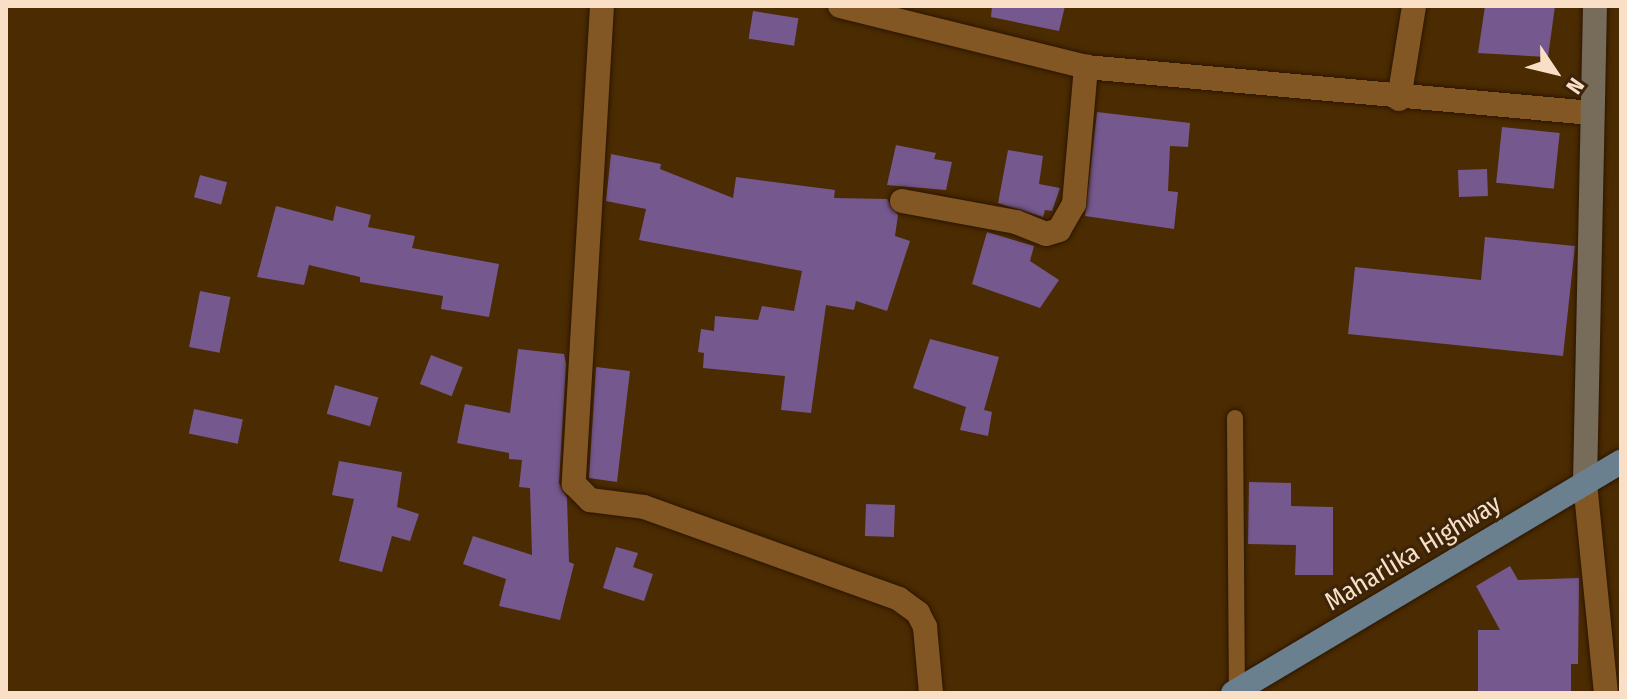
<!DOCTYPE html>
<html>
<head>
<meta charset="utf-8">
<style>
	body { margin:0 }
	#map { position:relative; width:1627px; height:699px; overflow:hidden; background:#4b2b01; font-family:"Fira Sans Condensed",sans-serif }
	div>[style] { position:absolute }
	.building>* { inset:0; background:#74588e; transform-origin:0 0 }
	.roads { filter:drop-shadow(0 0 2px #2b1600) drop-shadow(0 0 2px #2b1600) }
	.lane>* { height:16px; margin:-8px; padding:0 8px; transform-origin:8px; border-radius:8px; background:#825724 }
	.street>* { height:24px; margin:-12px; padding:0 12px; transform-origin:12px; border-radius:12px; background:#825724 }
	.secondary>* { height:24px; margin:-12px; padding:0 12px; transform-origin:12px; border-radius:12px; background:#776c59 }
	.primary>* { height:24px; margin:-12px; padding:0 12px; transform-origin:12px; border-radius:12px; background:#6b808f }
	span { translate:-50% -50%; white-space:nowrap; text-align:center; line-height:1.15; -webkit-text-stroke:6px #3b2409; paint-order:stroke }
	.street-label { font-size:26px; color:#f9dfc6 }
	.frame { position:absolute; inset:0; border:8px solid #f9dfc6; pointer-events:none }
	.north { position:absolute; left:1515px; top:32px; width:80px; height:80px; -webkit-text-stroke:6px #3b2409; paint-order:stroke; rotate:125deg; font-size:22px; font-weight:700; line-height:32px; text-align:center; color:#f9dfc6 }
	.north::after { content:''; display:block; margin:auto; width:28px; height:36px; background:#f9dfc6; clip-path:polygon(50% 0,100% 100%,50% 72%,0 100%) }
</style>
</head>
<body>
<div id="map">
	<div class="building">
		<i style="clip-path:polygon(992px 6px,1065px 6px,1059px 31px,991px 17px)"></i>
		<i style="clip-path:polygon(1485px 6px,1555px 6px,1548px 57px,1478px 53px)"></i>
		<i style="left:753px;top:11px;width:46px;height:28px;rotate:9deg"></i>
		<i style="clip-path:polygon(1097px 112px,1190px 123px,1188px 147px,1170px 146px,1168px 191px,1178px 192px,1174px 229px,1085px 216px)"></i>
		<i style="left:1502px;top:127px;width:58px;height:56px;rotate:6deg"></i>
		<i style="clip-path:polygon(896px 145px,936px 153px,934px 159px,952px 162px,946px 190px,887px 185px)"></i>
		<i style="clip-path:polygon(1008px 150px,1043px 156px,1039px 184px,1060px 188px,1052px 211px,1045px 210px,1043px 217px,998px 203px)"></i>
		<i style="clip-path:polygon(611px 154px,661px 164px,660px 169px,733px 198px,736px 177px,835px 190px,834px 198px,887px 199px,898px 215px,895px 236px,910px 241px,887px 311px,856px 301px,854px 310px,826px 305px,811px 413px,781px 410px,785px 376px,703px 368px,704px 353px,698px 352px,701px 329px,714px 331px,715px 316px,758px 320px,762px 306px,794px 311px,802px 271px,639px 240px,646px 209px,606px 201px)"></i>
		<i style="left:1487px;top:169px;width:27px;height:29px;rotate:88deg"></i>
		<i style="left:200px;top:175px;width:28px;height:23px;rotate:15deg"></i>
		<i style="clip-path:polygon(276px 206px,333px 221px,336px 206px,371px 215px,368px 227px,415px 236px,412px 248px,499px 264px,489px 317px,441px 309px,443px 296px,360px 282px,360px 277px,309px 265px,304px 285px,257px 277px)"></i>
		<i style="clip-path:polygon(987px 232px,1034px 246px,1030px 261px,1059px 280px,1040px 308px,972px 284px)"></i>
		<i style="clip-path:polygon(1485px 237px,1575px 246px,1563px 356px,1348px 334px,1355px 267px,1481px 280px)"></i>
		<i style="left:200px;top:291px;width:31px;height:57px;rotate:11deg"></i>
		<i style="clip-path:polygon(930px 339px,999px 357px,984px 410px,992px 412px,988px 436px,960px 430px,966px 407px,913px 388px)"></i>
		<i style="clip-path:polygon(518px 349px,564px 354px,566px 364px,559px 483px,567px 498px,569px 562px,574px 564px,560px 620px,499px 606px,506px 579px,463px 564px,473px 536px,532px 555px,530px 488px,519px 487px,522px 460px,509px 459px,509px 453px,457px 443px,465px 404px,510px 413px)"></i>
		<i style="left:431px;top:355px;width:34px;height:31px;rotate:21deg"></i>
		<i style="clip-path:polygon(596px 367px,630px 371px,617px 482px,589px 478px)"></i>
		<i style="left:335px;top:385px;width:45px;height:30px;rotate:16deg"></i>
		<i style="left:194px;top:409px;width:50px;height:25px;rotate:12deg"></i>
		<i style="clip-path:polygon(339px 461px,402px 472px,397px 507px,419px 514px,410px 541px,392px 536px,382px 572px,339px 561px,354px 499px,332px 495px)"></i>
		<i style="clip-path:polygon(1249px 482px,1291px 483px,1291px 506px,1333px 507px,1333px 575px,1295px 575px,1296px 545px,1248px 544px)"></i>
		<i style="left:866px;top:504px;width:29px;height:32px;rotate:2deg"></i>
		<i style="clip-path:polygon(616px 547px,638px 553px,633px 567px,653px 574px,644px 601px,603px 588px)"></i>
		<i style="clip-path:polygon(1510px 566px,1518px 580px,1579px 578px,1578px 664px,1571px 664px,1571px 693px,1478px 693px,1478px 630px,1500px 630px,1476px 586px)"></i>
	</div>
	<div class="roads">
		<div class="lane">
			<i style="left:1235px;top:418px;width:273px;rotate:89.6deg"></i>
		</div>
		<div class="street">
			<i style="left:602px;top:6px;width:479px;rotate:93.4deg"></i>
			<i style="left:574px;top:484px;width:23px;rotate:45deg"></i>
			<i style="left:590px;top:500px;width:54px;rotate:7.4deg"></i>
			<i style="left:644px;top:507px;width:271px;rotate:19.8deg"></i>
			<i style="left:899px;top:599px;width:24px;rotate:36deg"></i>
			<i style="left:918px;top:613px;width:16px;rotate:63deg"></i>
			<i style="left:925px;top:627px;width:66px;rotate:84.8deg"></i>
			<i style="left:840px;top:6px;width:253px;rotate:13.9deg"></i>
			<i style="left:1086px;top:67px;width:507px;rotate:5.2deg"></i>
			<i style="left:1399px;top:99px;width:94px;rotate:-80.8deg"></i>
			<i style="left:902px;top:201px;width:116px;rotate:10.4deg"></i>
			<i style="left:1016px;top:222px;width:32px;rotate:22deg"></i>
			<i style="left:1046px;top:234px;width:14px;rotate:-17deg"></i>
			<i style="left:1059px;top:230px;width:30px;rotate:-60deg"></i>
			<i style="left:1074px;top:204px;width:138px;rotate:-85deg"></i>
			<i style="left:1585px;top:483px;width:211px;rotate:84.3deg"></i>
		</div>
		<div class="secondary">
			<i style="left:1585px;top:483px;width:477px;rotate:-88.8deg"></i>
		</div>
		<div class="primary">
			<i style="left:1233px;top:693px;width:452px;rotate:-30.8deg"></i>
		</div>
	</div>
	<div class="street-label">
		<span style="left:1413px;top:553px;rotate:-31deg">Maharlika Highway</span>
	</div>
	<div class="frame"></div>
	<div class="north">N</div>
</div>
</body>
</html>
